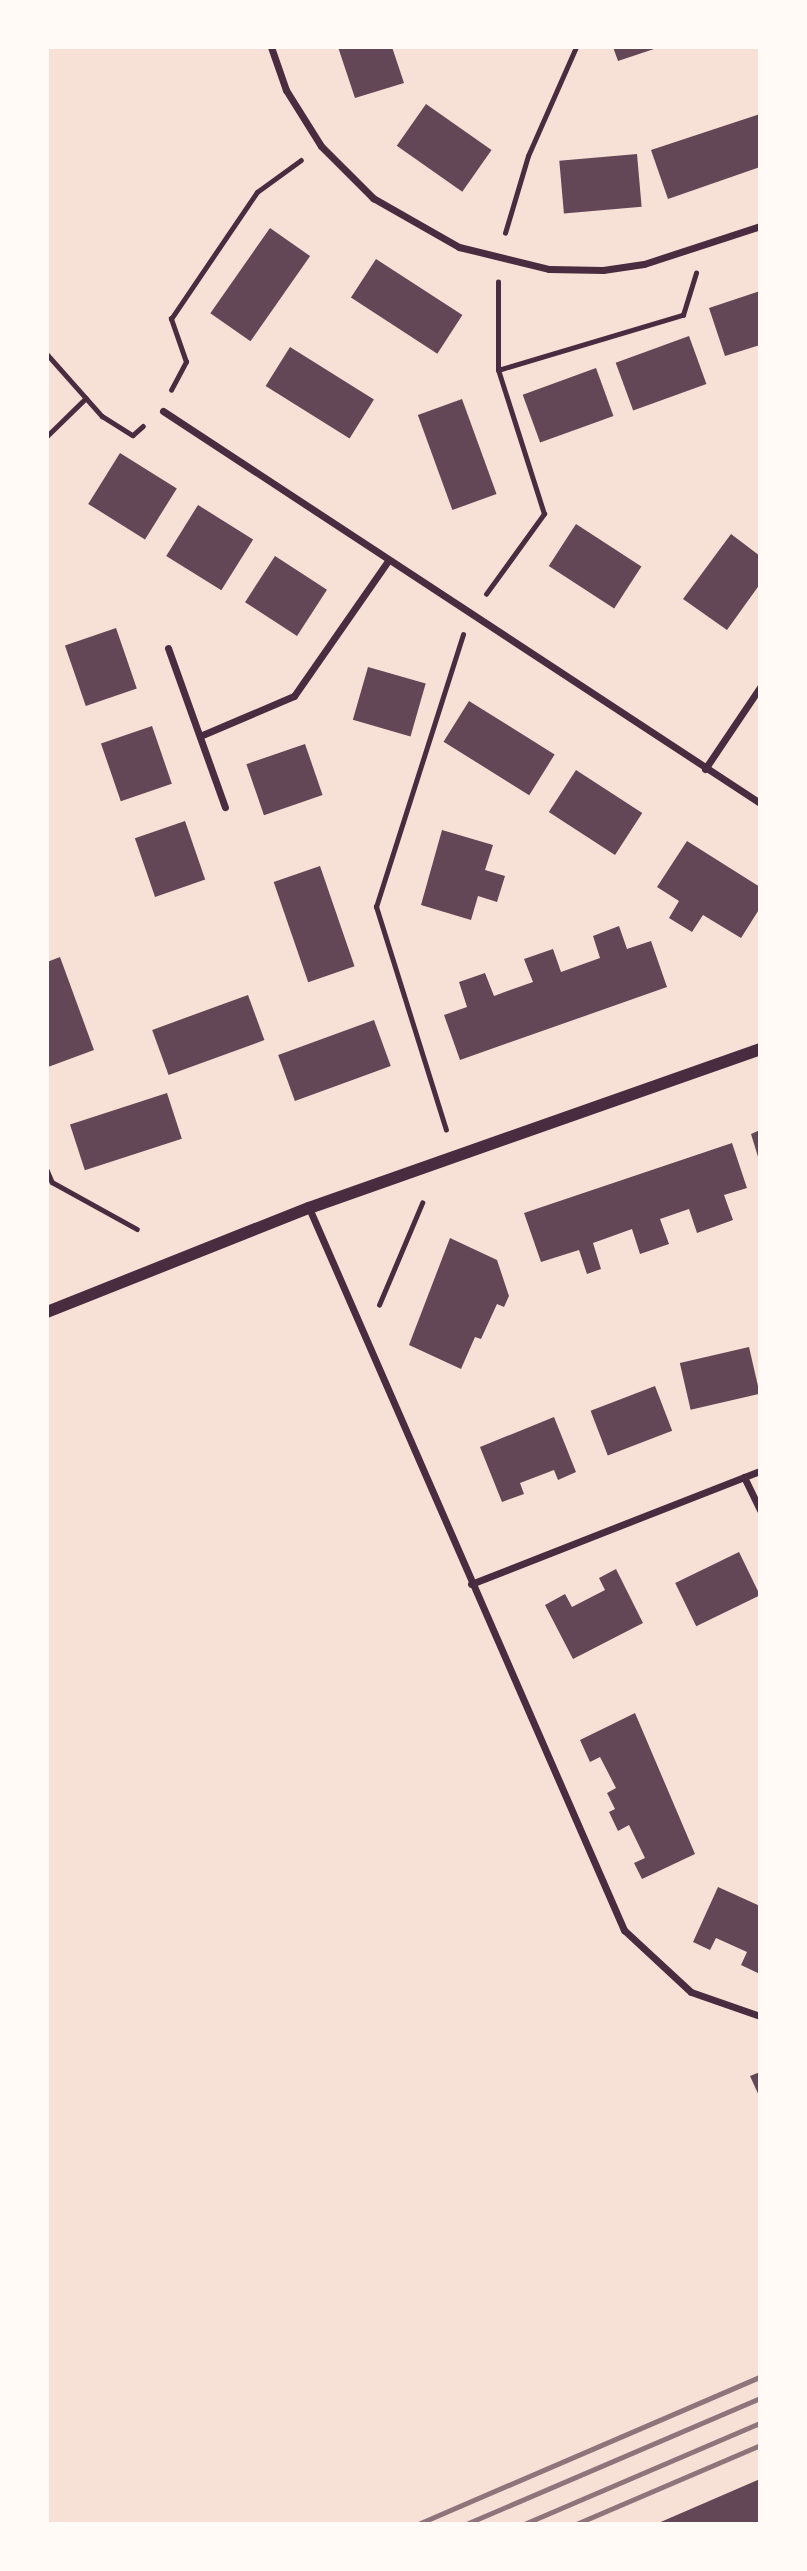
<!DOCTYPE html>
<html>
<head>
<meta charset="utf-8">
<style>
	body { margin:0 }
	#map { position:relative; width:807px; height:2571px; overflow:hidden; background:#f7e1d7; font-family:"Exo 2",sans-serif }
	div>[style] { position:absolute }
	.building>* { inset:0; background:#644757; transform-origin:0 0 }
	.path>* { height:4.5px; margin:-2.25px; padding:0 2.25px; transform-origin:2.25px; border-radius:2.25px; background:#4a2c40 }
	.minor>* { height:7px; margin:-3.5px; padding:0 3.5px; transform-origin:3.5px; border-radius:3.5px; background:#4a2c40 }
	.tertiary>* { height:12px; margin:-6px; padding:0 6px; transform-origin:6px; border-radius:6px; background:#4a2c40 }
	.rail>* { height:5px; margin:-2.5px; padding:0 2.5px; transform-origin:2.5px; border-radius:2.5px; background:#8f747c }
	span { translate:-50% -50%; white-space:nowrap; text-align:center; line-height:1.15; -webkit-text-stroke:6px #fffaf5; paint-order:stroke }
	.frame { position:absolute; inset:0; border:49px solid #fffaf5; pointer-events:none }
</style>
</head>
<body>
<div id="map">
	<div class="building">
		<i style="clip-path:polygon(338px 47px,392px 47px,404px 83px,355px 98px)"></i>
		<i style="clip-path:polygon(613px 47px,657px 47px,657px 48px,618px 61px)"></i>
		<i style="left:426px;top:104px;width:80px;height:51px;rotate:35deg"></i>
		<i style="clip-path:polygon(760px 114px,760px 167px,668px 199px,651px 150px)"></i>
		<i style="left:637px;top:154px;width:53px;height:78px;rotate:85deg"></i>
		<i style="left:270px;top:228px;width:49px;height:104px;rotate:35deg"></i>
		<i style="left:376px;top:259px;width:103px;height:46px;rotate:33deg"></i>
		<i style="clip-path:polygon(760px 291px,760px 345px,725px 356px,709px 308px)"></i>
		<i style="left:689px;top:336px;width:51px;height:78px;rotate:70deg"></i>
		<i style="left:290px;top:347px;width:99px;height:46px;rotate:32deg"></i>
		<i style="left:596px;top:368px;width:51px;height:78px;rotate:70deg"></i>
		<i style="left:462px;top:399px;width:101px;height:47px;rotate:70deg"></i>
		<i style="left:120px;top:453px;width:67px;height:60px;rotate:32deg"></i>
		<i style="left:198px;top:505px;width:65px;height:60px;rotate:32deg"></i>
		<i style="left:576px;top:524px;width:78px;height:50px;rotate:33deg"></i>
		<i style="clip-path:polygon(731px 534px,760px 556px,760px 584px,727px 630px,683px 599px)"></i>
		<i style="left:275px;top:556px;width:62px;height:55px;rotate:33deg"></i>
		<i style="left:116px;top:628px;width:64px;height:54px;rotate:71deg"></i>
		<i style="left:368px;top:667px;width:60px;height:55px;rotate:16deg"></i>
		<i style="left:469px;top:701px;width:101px;height:48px;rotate:32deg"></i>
		<i style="left:152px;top:726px;width:61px;height:54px;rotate:71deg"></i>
		<i style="left:305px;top:744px;width:54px;height:62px;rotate:71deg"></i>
		<i style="left:576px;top:770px;width:79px;height:50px;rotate:33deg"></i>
		<i style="left:185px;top:821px;width:62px;height:53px;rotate:71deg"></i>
		<i style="clip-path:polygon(442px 830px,493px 845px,485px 870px,505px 876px,497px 902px,478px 896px,471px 920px,421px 905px)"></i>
		<i style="clip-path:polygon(687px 841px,760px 887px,760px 908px,741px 938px,703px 915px,692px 932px,669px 918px,679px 901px,657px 887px)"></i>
		<i style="left:320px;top:866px;width:106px;height:49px;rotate:71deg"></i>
		<i style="clip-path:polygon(619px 926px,627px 949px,651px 941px,667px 987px,460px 1060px,444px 1015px,467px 1007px,459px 982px,485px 973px,494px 996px,513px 989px,533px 982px,524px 959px,553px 949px,561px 972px,600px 958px,593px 936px)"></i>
		<i style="clip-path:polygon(60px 957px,94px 1050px,48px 1067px,47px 962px)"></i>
		<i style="left:248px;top:995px;width:48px;height:102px;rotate:70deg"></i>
		<i style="left:374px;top:1020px;width:49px;height:102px;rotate:70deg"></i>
		<i style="left:167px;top:1093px;width:48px;height:102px;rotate:72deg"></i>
		<i style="clip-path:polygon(760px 1130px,760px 1160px,759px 1160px,751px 1134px)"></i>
		<i style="clip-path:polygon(732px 1143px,747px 1188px,724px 1195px,733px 1220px,697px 1233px,689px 1209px,660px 1219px,669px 1244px,640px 1254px,632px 1229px,593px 1243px,601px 1269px,587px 1274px,579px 1250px,541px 1262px,524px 1213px)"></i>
		<i style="clip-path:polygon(450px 1238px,497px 1260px,509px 1296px,504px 1307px,497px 1304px,481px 1339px,475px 1337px,461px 1369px,409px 1345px)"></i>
		<i style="left:749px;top:1347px;width:48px;height:71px;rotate:77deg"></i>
		<i style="left:655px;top:1386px;width:48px;height:69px;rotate:69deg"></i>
		<i style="clip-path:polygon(554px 1417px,576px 1472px,558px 1480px,554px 1470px,520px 1483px,524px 1494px,502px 1502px,480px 1447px)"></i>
		<i style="left:739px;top:1552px;width:48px;height:71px;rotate:64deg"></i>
		<i style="clip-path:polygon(616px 1569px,643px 1623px,573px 1659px,545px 1605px,565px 1594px,572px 1607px,605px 1590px,599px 1578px)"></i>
		<i style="clip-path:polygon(635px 1713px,695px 1854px,642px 1879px,634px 1863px,645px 1858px,629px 1825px,618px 1831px,609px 1812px,615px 1809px,607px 1793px,616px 1788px,600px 1757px,590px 1762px,580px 1740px)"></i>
		<i style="clip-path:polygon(718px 1887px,760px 1906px,760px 1974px,741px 1965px,747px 1952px,716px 1938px,710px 1950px,693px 1942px)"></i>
		<i style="clip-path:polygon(760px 2072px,760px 2098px,750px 2076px)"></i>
		<i style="clip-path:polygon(760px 2479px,760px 2524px,656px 2524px)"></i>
	</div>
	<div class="path">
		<i style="left:505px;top:233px;width:80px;rotate:-73.4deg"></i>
		<i style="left:528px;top:156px;width:119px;rotate:-66.2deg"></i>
		<i style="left:47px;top:354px;width:83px;rotate:48.4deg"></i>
		<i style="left:102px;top:416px;width:36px;rotate:32deg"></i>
		<i style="left:133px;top:435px;width:13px;rotate:-42deg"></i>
		<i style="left:498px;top:370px;width:193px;rotate:-16.6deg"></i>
		<i style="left:683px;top:315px;width:44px;rotate:-72.8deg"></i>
		<i style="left:171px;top:390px;width:32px;rotate:-62deg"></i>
		<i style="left:186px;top:362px;width:46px;rotate:-109.2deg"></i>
		<i style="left:171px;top:319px;width:153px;rotate:-55.9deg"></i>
		<i style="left:257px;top:192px;width:54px;rotate:-36deg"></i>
		<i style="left:47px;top:436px;width:54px;rotate:-44.3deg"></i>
		<i style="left:486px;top:594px;width:99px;rotate:-54.1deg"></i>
		<i style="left:544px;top:514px;width:151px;rotate:-107.7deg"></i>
		<i style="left:498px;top:370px;width:88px;rotate:-90deg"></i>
		<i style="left:446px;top:1130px;width:234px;rotate:-107.4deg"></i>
		<i style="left:376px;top:907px;width:286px;rotate:-72.3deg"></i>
		<i style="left:47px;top:1170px;width:13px;rotate:67deg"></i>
		<i style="left:52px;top:1182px;width:97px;rotate:28.9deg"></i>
		<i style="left:379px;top:1305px;width:111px;rotate:-67.1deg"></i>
	</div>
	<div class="minor">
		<i style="left:271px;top:47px;width:46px;rotate:70.8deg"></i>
		<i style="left:286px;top:90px;width:66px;rotate:58deg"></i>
		<i style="left:321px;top:146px;width:74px;rotate:45deg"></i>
		<i style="left:373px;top:198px;width:99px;rotate:29.7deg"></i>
		<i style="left:459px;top:247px;width:93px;rotate:13.7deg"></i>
		<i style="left:549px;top:269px;width:54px;rotate:1.1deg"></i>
		<i style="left:603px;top:270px;width:41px;rotate:-8.3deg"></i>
		<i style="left:644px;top:264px;width:122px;rotate:-18.1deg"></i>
		<i style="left:163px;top:411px;width:714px;rotate:33.29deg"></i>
		<i style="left:168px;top:648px;width:169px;rotate:70.3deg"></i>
		<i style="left:200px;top:736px;width:102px;rotate:-23.1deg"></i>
		<i style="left:294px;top:696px;width:163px;rotate:-55.2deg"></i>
		<i style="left:705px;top:769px;width:99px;rotate:-56.1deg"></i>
		<i style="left:309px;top:1208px;width:788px;rotate:66.43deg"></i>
		<i style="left:624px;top:1930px;width:91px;rotate:42.8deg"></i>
		<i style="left:691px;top:1992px;width:73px;rotate:19.2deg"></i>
		<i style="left:744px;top:1477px;width:37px;rotate:64deg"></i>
		<i style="left:471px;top:1584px;width:310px;rotate:-21.4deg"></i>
	</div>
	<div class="tertiary">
		<i style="left:47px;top:1312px;width:282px;rotate:-21.7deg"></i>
		<i style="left:309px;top:1208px;width:478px;rotate:-19.4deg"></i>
	</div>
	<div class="rail">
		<i style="left:418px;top:2524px;width:372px;rotate:-23.3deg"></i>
		<i style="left:466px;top:2524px;width:320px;rotate:-23.2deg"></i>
		<i style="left:524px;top:2524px;width:257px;rotate:-23.2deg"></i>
		<i style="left:576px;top:2524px;width:200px;rotate:-23.2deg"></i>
	</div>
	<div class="frame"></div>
</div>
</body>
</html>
